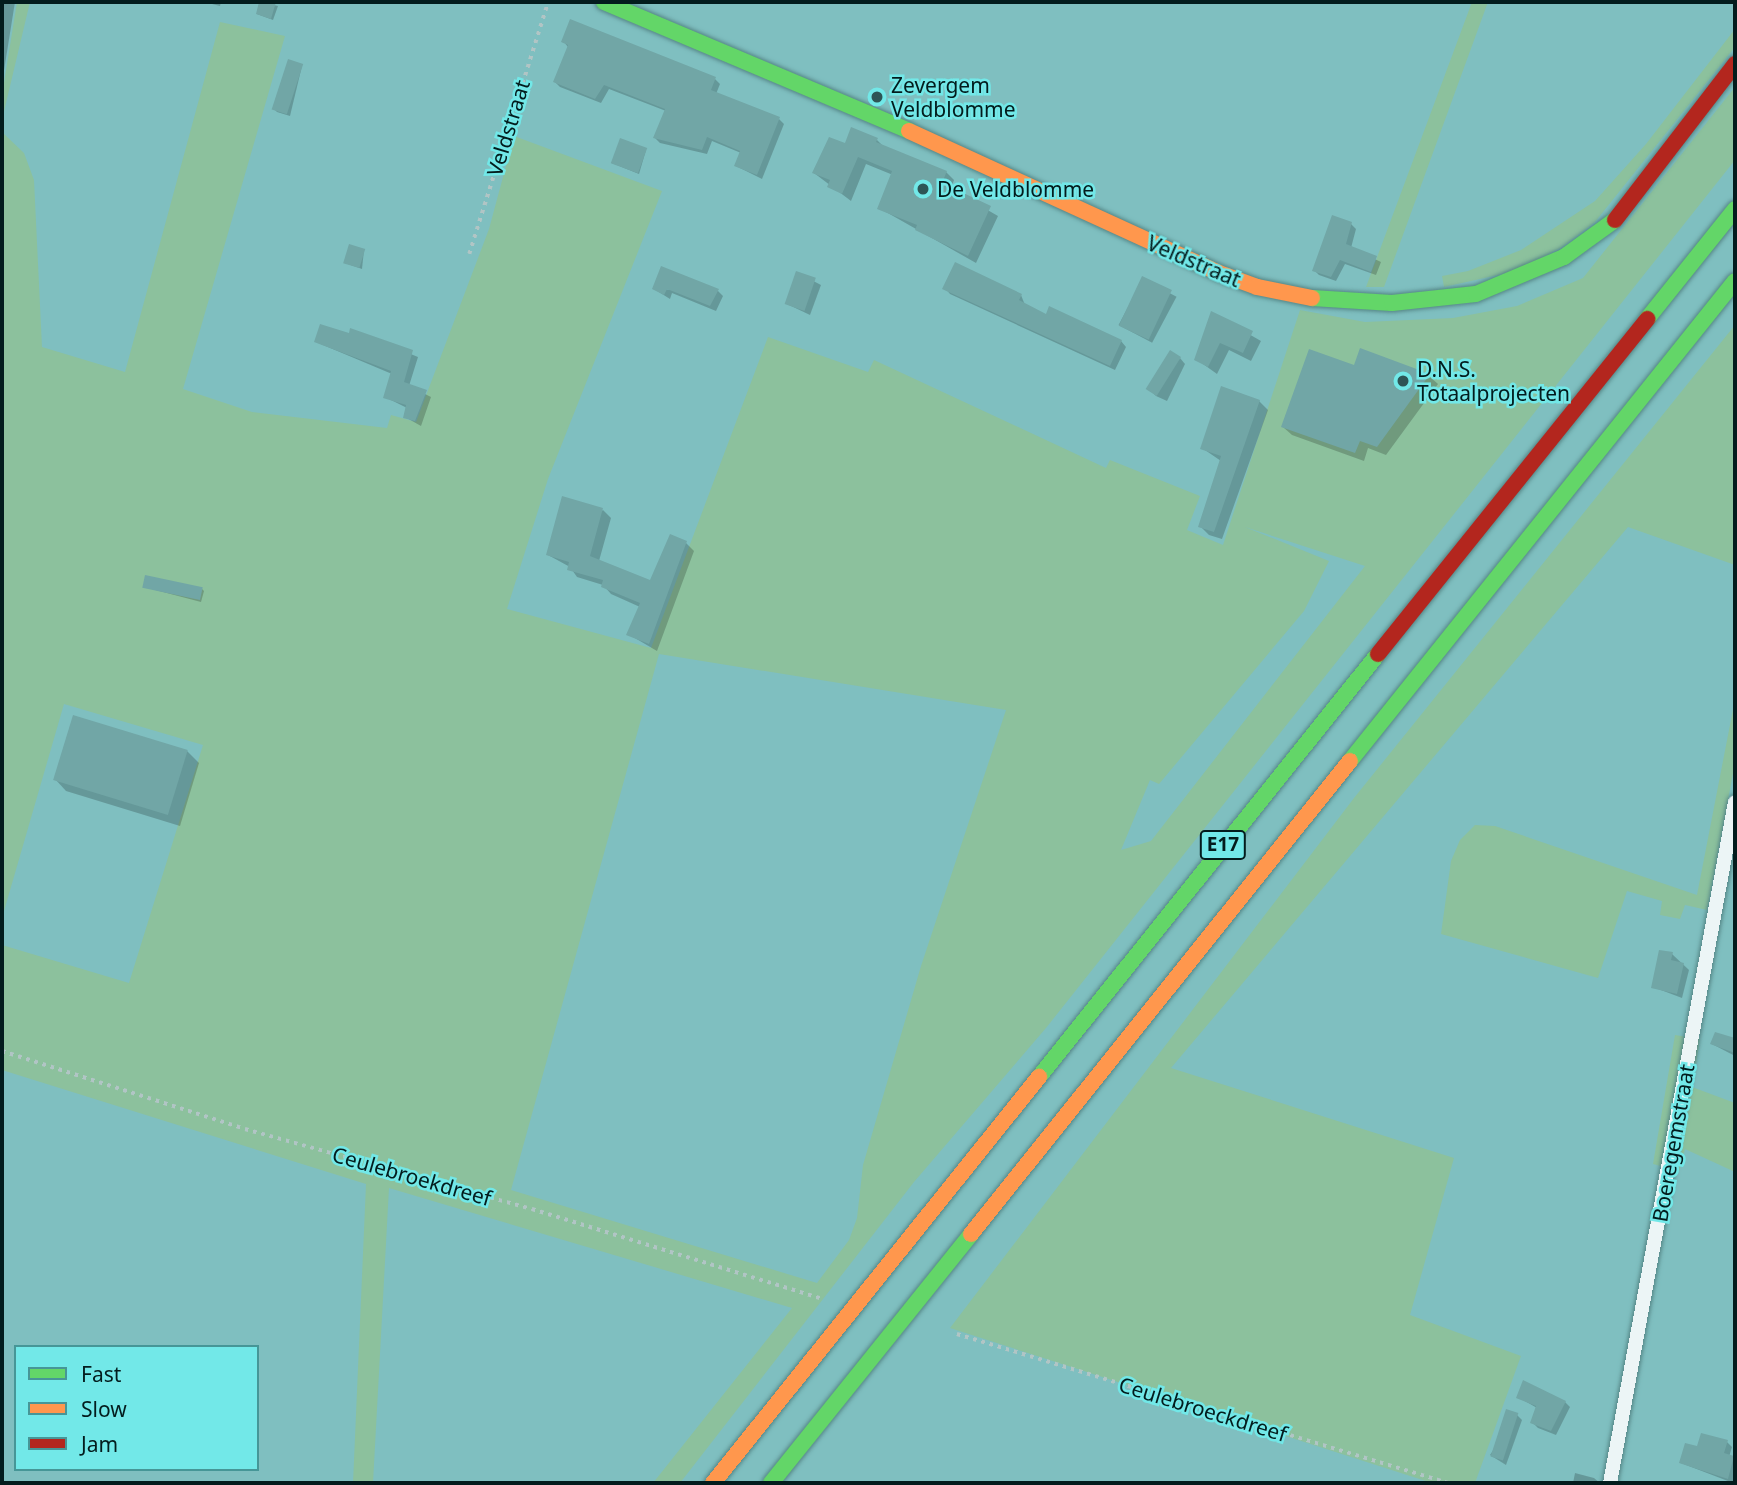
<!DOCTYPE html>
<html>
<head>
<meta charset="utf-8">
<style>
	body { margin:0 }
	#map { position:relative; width:1737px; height:1485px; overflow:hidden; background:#7fbfc0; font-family:"Noto Sans",sans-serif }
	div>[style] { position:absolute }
	.green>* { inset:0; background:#8cc19d }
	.shadow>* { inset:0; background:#0003; transform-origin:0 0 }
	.building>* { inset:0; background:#71a6a6; transform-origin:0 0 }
	.path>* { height:3.5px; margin-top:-1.75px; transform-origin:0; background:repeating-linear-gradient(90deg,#b1c5c5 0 3.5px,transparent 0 8.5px) }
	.roads { filter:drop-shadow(0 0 2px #558686) drop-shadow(0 0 2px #558686) }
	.street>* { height:14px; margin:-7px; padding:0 7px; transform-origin:7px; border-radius:7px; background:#ecf5f6 }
	.fast>* { height:16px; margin:-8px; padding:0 8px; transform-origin:8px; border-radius:8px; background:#63d668 }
	.slow>* { height:16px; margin:-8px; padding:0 8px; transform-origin:8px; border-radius:8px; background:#ff974d }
	.jam>* { height:16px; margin:-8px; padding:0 8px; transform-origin:8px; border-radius:8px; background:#b3261e }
	.dots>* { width:19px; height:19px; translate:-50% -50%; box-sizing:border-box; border:4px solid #72e8e8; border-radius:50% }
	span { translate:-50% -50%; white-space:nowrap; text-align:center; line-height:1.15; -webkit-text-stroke:5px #72e8e8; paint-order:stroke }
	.shield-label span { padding:2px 5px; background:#72e8e8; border:2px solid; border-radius:5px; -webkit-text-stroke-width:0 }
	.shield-label { font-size:19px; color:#031c1d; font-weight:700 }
	.poi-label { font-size:21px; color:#031c1d }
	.left { translate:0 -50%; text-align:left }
	.street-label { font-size:21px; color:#031c1d }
	.frame { position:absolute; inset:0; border:4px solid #031c1d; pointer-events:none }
	.legend { position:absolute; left:14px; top:1345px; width:245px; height:126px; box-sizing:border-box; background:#72e8e8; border:2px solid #469697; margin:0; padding:9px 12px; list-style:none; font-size:21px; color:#031c1d }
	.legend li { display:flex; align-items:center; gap:14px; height:35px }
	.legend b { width:35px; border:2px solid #469697 }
</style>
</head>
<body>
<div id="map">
	<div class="green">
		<i style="clip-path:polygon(17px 2px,30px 2px,2px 120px,2px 95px)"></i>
		<i style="clip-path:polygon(1472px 2px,1488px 2px,1384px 287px,1366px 287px)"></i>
		<i style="clip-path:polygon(evenodd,220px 22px,285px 36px,183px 389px,252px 412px,387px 428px,391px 415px,416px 422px,489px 229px,514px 136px,662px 191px,548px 479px,507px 609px,651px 648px,768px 337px,868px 372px,874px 360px,1106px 468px,1110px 460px,1200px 496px,1187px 530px,1223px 545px,1300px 310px,1365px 322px,1453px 318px,1517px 306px,1583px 278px,1735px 87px,1735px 160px,1046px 1028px,914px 1182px,680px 1483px,653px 1483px,792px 1308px,389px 1188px,373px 1483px,353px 1483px,366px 1184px,2px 1070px,2px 945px,129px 983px,203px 745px,64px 704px,2px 918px,2px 132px,24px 153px,34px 180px,42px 347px,125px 372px,220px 22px,1245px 527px,1365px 566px,1151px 841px,1121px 850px,1150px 780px,1159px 784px,1304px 611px,1329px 561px,1245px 527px,220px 22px,659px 654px,1006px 710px,921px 966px,863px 1165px,857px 1218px,849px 1240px,817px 1283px,511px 1190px,659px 654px)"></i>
		<i style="clip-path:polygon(1735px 29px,1735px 47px,1595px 222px,1562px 247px,1516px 271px,1444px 287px,1442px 276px,1468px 271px,1521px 250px,1595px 201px,1646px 144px)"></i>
		<i style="clip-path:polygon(1735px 325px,1735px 565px,1628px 527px,1171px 1068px,1454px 1158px,1410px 1315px,1521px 1356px,1475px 1483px,1432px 1483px,950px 1328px,1354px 798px)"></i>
		<i style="clip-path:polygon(1735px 699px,1735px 763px,1707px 910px,1685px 905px,1680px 919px,1660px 915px,1662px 901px,1627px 891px,1598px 978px,1441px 934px,1451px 861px,1460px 840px,1475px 825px,1495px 826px,1697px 895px)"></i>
		<i style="clip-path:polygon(1675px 1035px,1700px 1039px,1692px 1087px,1735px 1103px,1735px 1172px,1685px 1149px,1679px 1171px,1653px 1164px)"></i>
	</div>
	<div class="shadow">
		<i style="clip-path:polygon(2px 2px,15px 2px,2px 83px)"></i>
		<i style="clip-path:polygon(204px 2px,221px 2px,220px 6px)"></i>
		<i style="clip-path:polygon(261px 2px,278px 6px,273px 20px,257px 14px)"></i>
		<i style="clip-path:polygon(563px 41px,715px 79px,720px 84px,716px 94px,779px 119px,784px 124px,762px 179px,736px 166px,741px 153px,712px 141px,707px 154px,660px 143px,655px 138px,666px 111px,609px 89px,601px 103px,560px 87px,555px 82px,568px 47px)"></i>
		<i style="clip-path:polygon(302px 66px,290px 116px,277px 112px,275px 110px)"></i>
		<i style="clip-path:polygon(877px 140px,885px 148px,946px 172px,954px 180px,951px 189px,998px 216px,976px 263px,879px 208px,893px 175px,866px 164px,851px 201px,814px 173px,846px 145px)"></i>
		<i style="clip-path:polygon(646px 150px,639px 174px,612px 163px)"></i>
		<i style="clip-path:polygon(1351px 224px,1356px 229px,1351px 248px,1381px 262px,1376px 275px,1345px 264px,1336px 281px,1319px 275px,1314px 270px)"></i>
		<i style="clip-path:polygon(364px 250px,362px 269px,345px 263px)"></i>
		<i style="clip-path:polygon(956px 265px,1021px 295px,1025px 305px,1047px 316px,1121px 341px,1126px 347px,1115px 370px,950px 294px,945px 288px)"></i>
		<i style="clip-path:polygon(798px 273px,821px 285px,810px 315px,787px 304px)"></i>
		<i style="left:1143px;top:279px;width:38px;height:52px;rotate:28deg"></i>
		<i style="clip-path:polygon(654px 289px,718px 291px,723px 296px,716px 311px,672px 293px,670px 299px)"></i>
		<i style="clip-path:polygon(1212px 313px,1261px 341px,1251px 361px,1229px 350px,1217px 374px,1196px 359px)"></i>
		<i style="clip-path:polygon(352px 330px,418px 357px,409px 386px,431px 397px,421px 426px,405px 417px,407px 408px,385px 397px,392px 374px,316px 342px,350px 335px)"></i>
		<i style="clip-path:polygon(1361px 350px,1429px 376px,1438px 384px,1386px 455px,1368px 448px,1364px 461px,1292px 435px,1283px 427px,1355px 367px)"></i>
		<i style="clip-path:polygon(1180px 358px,1185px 364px,1167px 401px,1156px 396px,1151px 391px)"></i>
		<i style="clip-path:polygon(1259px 401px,1268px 410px,1222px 539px,1209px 535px,1200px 526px,1221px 461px,1202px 448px)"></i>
		<i style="clip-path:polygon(603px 510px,611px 518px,599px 561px,651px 583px,686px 543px,694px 551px,657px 651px,628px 634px,640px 607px,611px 594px,603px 585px,577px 577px,570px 567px,548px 555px)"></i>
		<i style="clip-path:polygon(144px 587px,202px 589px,204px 591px,201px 602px)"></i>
		<i style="clip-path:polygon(187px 751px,199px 763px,180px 826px,66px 791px,55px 779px)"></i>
		<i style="clip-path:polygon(1672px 954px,1689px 970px,1682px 998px,1653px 987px)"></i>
		<i style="clip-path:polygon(1716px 1034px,1735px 1040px,1735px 1056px,1712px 1044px)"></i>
		<i style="clip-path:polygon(1518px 1397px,1565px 1402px,1570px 1407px,1556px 1435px,1538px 1428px,1532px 1422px,1537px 1408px)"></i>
		<i style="clip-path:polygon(1517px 1415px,1522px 1420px,1506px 1465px,1490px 1455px)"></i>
		<i style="clip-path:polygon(1727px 1442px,1732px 1447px,1729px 1457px,1735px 1460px,1733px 1483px,1681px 1463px,1698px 1448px)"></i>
		<i style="clip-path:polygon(1575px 1473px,1594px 1478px,1600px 1483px,1573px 1483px)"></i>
	</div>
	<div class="building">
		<i style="clip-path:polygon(259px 2px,276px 2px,271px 19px,256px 14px)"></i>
		<i style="clip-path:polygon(570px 19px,716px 77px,711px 90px,780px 117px,757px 175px,734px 166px,740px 151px,707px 137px,702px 150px,653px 138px,665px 109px,604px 85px,595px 99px,553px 82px,568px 45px,561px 42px)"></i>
		<i style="left:288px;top:59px;width:16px;height:53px;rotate:18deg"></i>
		<i style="clip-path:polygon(851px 127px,878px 138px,876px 142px,947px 171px,942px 183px,991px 206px,968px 256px,915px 230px,917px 225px,877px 209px,892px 171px,858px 157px,842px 194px,827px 187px,830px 180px,812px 173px,829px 137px,845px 143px)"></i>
		<i style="left:620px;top:138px;width:29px;height:27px;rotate:20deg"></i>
		<i style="clip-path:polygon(1332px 215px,1352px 222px,1346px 244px,1377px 256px,1371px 272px,1340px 260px,1331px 277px,1312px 271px)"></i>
		<i style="left:349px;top:244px;width:17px;height:20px;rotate:17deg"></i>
		<i style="clip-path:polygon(955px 262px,1022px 294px,1019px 300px,1046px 314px,1049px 306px,1122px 340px,1110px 366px,942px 289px)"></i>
		<i style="clip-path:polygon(661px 266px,719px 289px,710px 306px,667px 289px,664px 295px,652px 289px)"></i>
		<i style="left:796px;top:271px;width:21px;height:35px;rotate:19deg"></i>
		<i style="left:1142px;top:276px;width:33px;height:55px;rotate:25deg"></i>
		<i style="clip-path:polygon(1211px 311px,1253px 331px,1243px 353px,1220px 343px,1208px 367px,1194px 360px)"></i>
		<i style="clip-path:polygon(320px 324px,349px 333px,350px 328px,413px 350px,404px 382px,427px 390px,415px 421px,403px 418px,406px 405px,383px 398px,391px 371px,314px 342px)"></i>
		<i style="clip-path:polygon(1360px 348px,1430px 374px,1377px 447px,1360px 441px,1355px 453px,1281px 427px,1309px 349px,1354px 365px)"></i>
		<i style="left:1170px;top:350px;width:13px;height:46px;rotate:32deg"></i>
		<i style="clip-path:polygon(1221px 386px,1260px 400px,1214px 532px,1198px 527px,1221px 456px,1200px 449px)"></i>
		<i style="clip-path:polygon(562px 496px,603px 508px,590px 556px,650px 580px,670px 534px,687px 541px,649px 644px,626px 635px,640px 603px,601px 587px,603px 580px,567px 570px,569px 562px,546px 555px)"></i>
		<i style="left:145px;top:575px;width:59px;height:13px;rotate:12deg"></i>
		<i style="left:73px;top:715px;width:120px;height:68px;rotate:17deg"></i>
		<i style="clip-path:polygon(1659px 950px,1673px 952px,1671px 960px,1684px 963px,1677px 994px,1651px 988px)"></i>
		<i style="clip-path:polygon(1715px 1032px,1735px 1038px,1735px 1053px,1710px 1044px)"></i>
		<i style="clip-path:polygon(1523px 1380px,1566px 1401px,1551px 1431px,1530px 1423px,1536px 1406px,1516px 1398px)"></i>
		<i style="left:1506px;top:1409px;width:13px;height:50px;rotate:18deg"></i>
		<i style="clip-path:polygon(1701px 1433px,1728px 1440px,1724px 1453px,1734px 1456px,1728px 1479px,1679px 1463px,1685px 1443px,1697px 1446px)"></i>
	</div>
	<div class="path">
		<i style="left:469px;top:254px;width:264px;rotate:-72.6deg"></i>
		<i style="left:2px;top:1051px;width:255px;rotate:17.8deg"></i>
		<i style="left:245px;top:1129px;width:298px;rotate:15.6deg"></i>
		<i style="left:532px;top:1209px;width:304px;rotate:17.2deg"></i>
		<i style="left:957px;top:1334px;width:513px;rotate:16.88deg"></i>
	</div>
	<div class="roads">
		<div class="street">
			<i style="left:1610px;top:1483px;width:692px;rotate:-79.6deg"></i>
		</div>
		<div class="fast">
			<i style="left:604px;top:2px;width:331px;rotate:22.9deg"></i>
			<i style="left:1312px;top:298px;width:80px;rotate:3.6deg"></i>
			<i style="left:1392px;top:303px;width:84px;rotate:-6.1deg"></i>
			<i style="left:1476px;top:294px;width:95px;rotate:-22.8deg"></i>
			<i style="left:1564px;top:257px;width:63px;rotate:-36deg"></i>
			<i style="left:1647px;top:319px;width:141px;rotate:-51.3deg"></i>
			<i style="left:1350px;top:761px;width:615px;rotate:-51.27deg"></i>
			<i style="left:1039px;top:1077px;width:542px;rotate:-51.29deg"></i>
			<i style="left:771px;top:1483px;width:319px;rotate:-51.2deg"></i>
		</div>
		<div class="slow">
			<i style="left:909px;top:131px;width:341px;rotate:24.6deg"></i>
			<i style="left:1219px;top:273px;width:40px;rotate:20.2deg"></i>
			<i style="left:1257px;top:287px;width:56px;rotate:11.3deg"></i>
			<i style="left:971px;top:1234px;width:606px;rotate:-51.3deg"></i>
			<i style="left:713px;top:1483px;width:521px;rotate:-51.24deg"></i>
		</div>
		<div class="jam">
			<i style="left:1615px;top:220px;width:197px;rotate:-52.4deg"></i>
			<i style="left:1378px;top:654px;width:430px;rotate:-51.2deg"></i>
		</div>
	</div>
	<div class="dots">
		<i style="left:877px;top:97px;background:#2e5556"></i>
		<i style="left:923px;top:189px;background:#2e5556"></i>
		<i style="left:1403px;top:381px;background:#2e5556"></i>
	</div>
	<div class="shield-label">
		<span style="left:1223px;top:845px">E17</span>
	</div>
	<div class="poi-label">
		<span class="left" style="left:891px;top:97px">Zevergem<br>Veldblomme</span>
		<span class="left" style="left:937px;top:189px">De Veldblomme</span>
		<span class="left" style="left:1417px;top:381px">D.N.S.<br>Totaalprojecten</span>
	</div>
	<div class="street-label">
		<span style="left:508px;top:128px;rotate:-73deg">Veldstraat</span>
		<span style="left:1194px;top:261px;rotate:23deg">Veldstraat</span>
		<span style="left:1673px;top:1143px;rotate:-80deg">Boeregemstraat</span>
		<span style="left:412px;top:1176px;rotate:16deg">Ceulebroekdreef</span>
		<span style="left:1203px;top:1409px;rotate:17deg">Ceulebroeckdreef</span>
	</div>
	<div class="frame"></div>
	<ul class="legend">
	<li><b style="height:9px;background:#63d668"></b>Fast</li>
	<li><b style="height:9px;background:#ff974d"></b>Slow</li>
	<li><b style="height:9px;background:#b3261e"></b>Jam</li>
	</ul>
</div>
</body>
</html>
